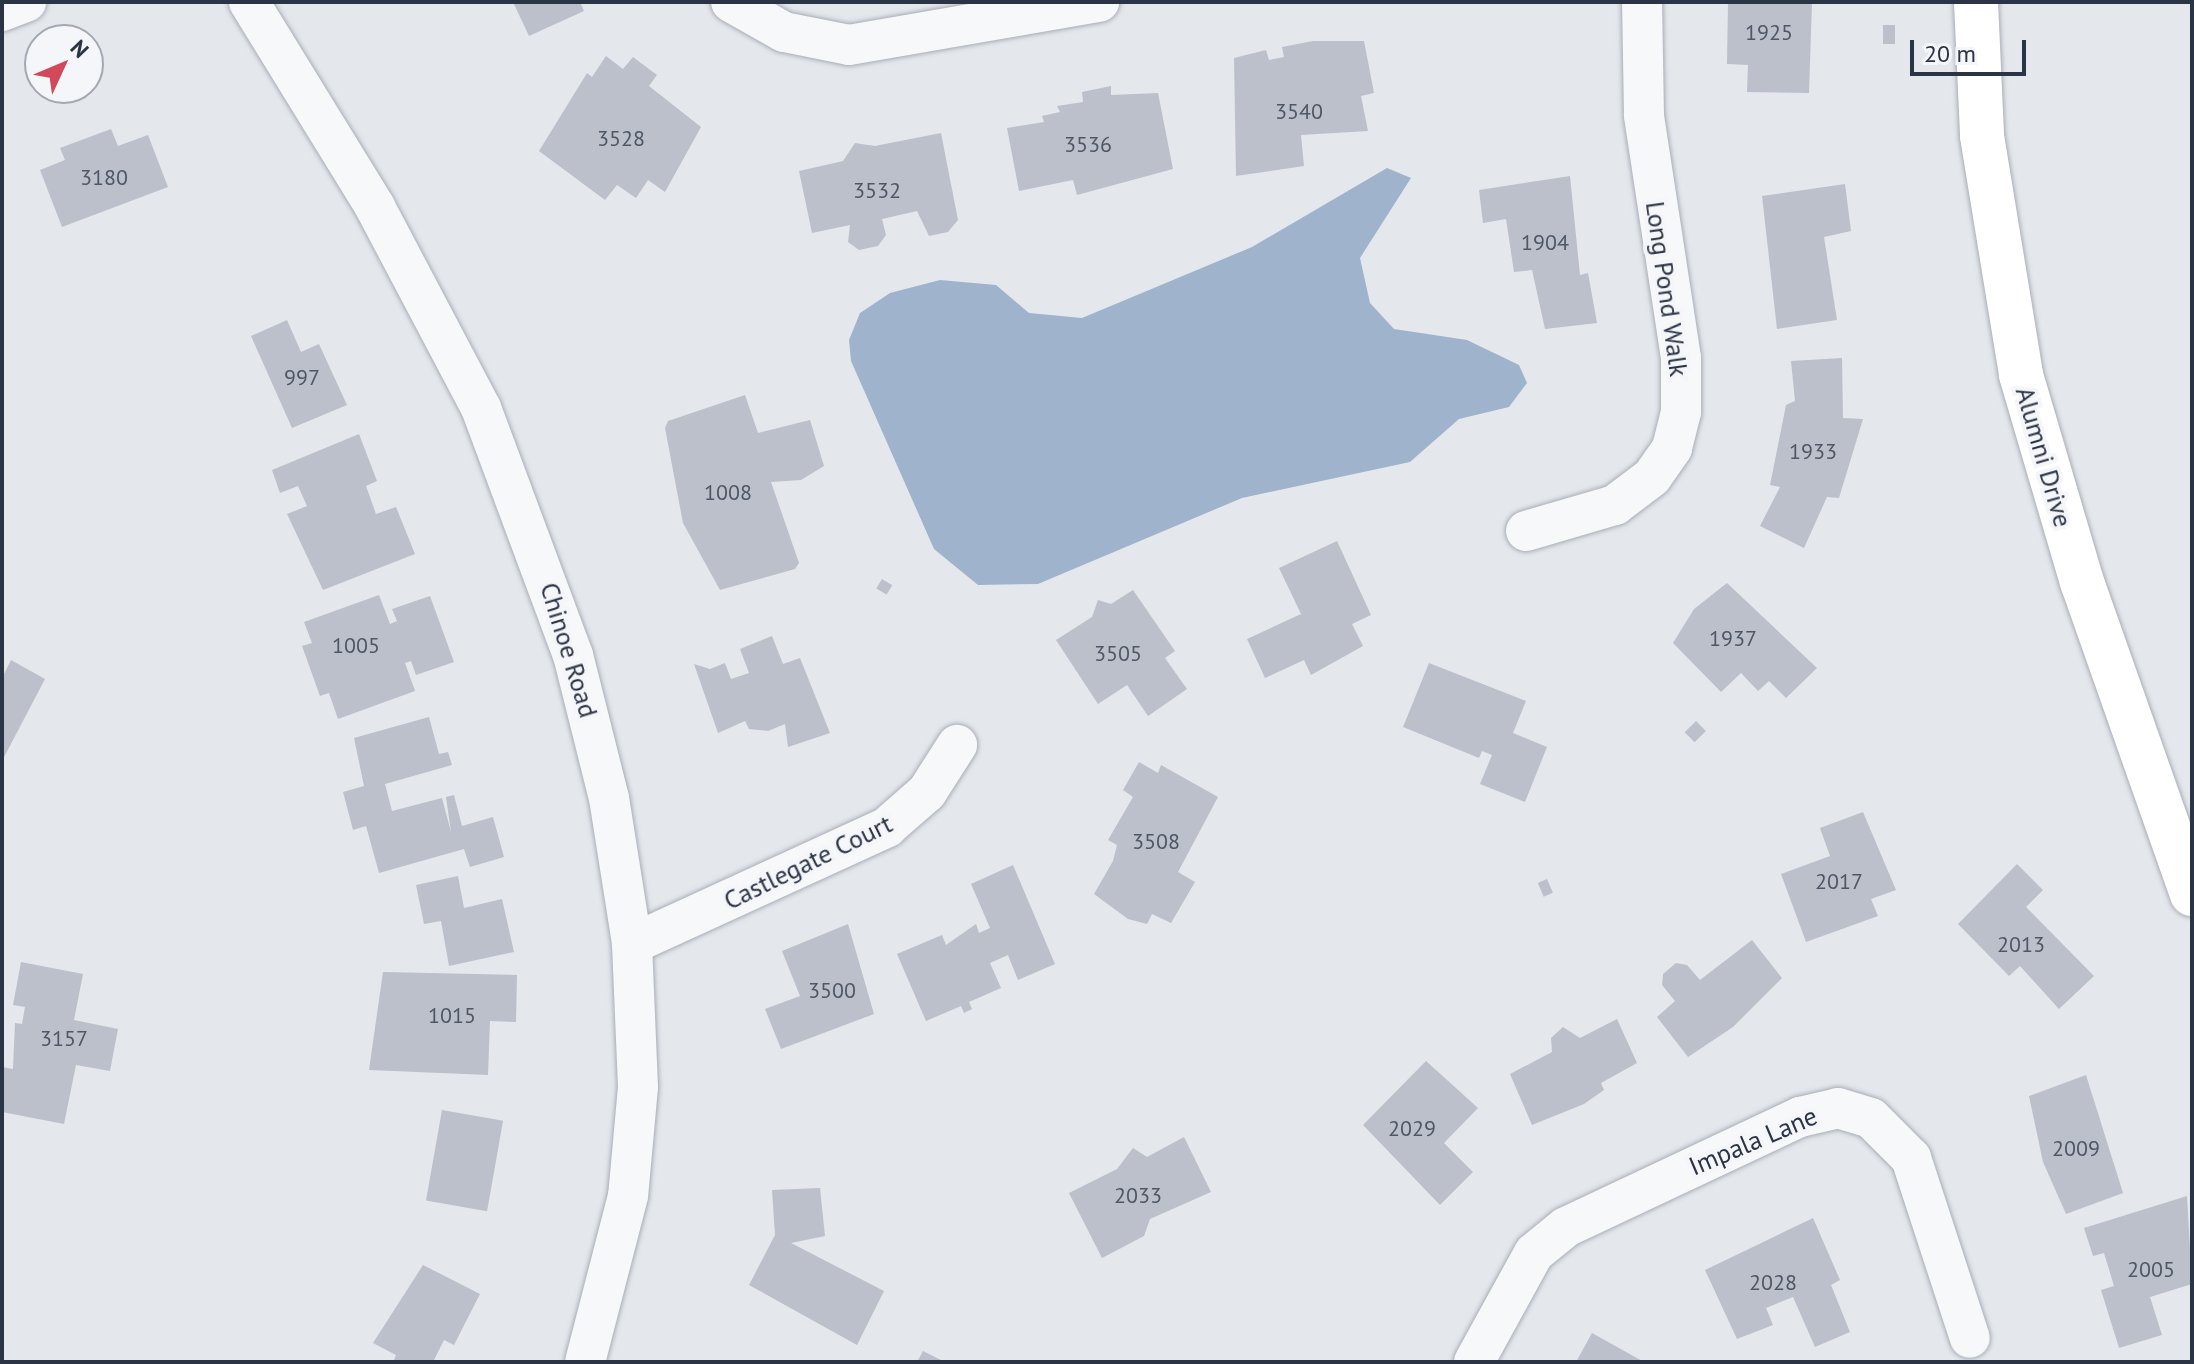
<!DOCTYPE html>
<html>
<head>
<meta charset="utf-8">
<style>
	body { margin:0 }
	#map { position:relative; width:2194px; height:1364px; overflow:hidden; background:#e4e7ec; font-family:"PT Sans",sans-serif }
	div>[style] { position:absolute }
	.water>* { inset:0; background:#9fb4cc }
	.building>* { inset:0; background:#bbc0ca; transform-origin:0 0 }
	.roads { filter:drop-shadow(0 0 2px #a9aeb7) drop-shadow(0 0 2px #a9aeb7) }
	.minor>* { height:40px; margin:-20px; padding:0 20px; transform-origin:20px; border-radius:20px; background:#f7f8fa }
	.major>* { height:44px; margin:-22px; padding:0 22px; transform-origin:22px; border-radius:22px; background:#fff }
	span { translate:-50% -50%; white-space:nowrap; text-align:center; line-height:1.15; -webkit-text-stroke:8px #f4f6f9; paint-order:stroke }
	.number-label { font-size:22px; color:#4f5766 }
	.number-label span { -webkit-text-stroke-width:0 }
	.street-label { font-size:26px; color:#2b3445 }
	.frame { position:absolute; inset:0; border:4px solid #2b3445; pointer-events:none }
	.north { position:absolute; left:24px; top:24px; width:80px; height:80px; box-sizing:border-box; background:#f4f6f9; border:2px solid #a4a8b1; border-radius:50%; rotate:46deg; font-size:22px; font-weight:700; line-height:32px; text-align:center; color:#2b3445 }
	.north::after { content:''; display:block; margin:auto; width:28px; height:36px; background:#d1495b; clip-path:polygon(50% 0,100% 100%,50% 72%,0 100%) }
	.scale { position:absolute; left:1910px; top:40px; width:116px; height:36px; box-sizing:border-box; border:4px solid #2b3445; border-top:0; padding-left:10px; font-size:24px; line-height:28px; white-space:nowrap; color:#2b3445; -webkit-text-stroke:6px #f4f6f9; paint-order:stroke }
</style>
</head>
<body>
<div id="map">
	<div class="water">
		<i style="clip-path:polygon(1387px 168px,1411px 178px,1360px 258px,1370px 303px,1394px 329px,1467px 340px,1519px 365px,1527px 383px,1509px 407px,1459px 419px,1410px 462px,1242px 498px,1038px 584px,978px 585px,934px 549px,851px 361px,849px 340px,860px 313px,890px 293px,940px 280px,996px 285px,1029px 313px,1082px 318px,1252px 247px)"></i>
	</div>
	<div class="building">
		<i style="clip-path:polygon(513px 2px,580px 2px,584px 11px,529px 36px)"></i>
		<i style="clip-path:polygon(1728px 2px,1812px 2px,1809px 93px,1747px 92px,1748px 65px,1727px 64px)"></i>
		<i style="left:1883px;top:25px;width:12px;height:19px"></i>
		<i style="clip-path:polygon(1313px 41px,1364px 41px,1374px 93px,1361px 96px,1368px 131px,1301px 135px,1304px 166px,1236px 176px,1234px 58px,1266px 50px,1269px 60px,1284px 57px,1282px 47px)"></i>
		<i style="clip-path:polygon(606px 56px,623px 69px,633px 57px,657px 75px,649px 86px,701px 127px,665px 192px,648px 180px,636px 198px,617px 185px,605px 200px,539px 151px,587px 73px,592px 77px)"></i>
		<i style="clip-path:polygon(1111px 86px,1111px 95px,1158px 93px,1173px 169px,1077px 195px,1073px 180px,1019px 191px,1007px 128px,1044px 122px,1042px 116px,1060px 112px,1057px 106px,1083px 102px,1082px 92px)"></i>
		<i style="clip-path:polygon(111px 129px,118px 146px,148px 135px,168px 187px,62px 227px,40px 170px,65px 160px,60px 148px)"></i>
		<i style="clip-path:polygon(941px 133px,958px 220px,948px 232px,929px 236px,917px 211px,882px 219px,886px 235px,878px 246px,859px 250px,848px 242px,850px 225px,812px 233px,799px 171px,843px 161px,855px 143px,875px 146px)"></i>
		<i style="clip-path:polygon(1570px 176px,1580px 275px,1588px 273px,1597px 323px,1545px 329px,1532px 270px,1514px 272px,1506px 219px,1483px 223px,1479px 190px)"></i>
		<i style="clip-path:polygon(1845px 184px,1851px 231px,1824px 237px,1837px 320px,1777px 329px,1762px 196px)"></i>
		<i style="clip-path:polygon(287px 320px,301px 352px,319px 344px,347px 405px,292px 428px,251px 336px)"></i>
		<i style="clip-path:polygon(1842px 358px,1843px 418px,1863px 419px,1839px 498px,1827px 497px,1804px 548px,1760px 526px,1780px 487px,1770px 485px,1786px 405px,1795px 401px,1791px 361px)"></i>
		<i style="clip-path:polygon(745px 395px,758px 433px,810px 420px,824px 466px,801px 480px,771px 482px,799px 563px,795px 569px,720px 590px,683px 523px,665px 428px,668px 421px)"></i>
		<i style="clip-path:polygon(359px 434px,377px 481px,366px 486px,376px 514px,396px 507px,415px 554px,323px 590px,287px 514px,307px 506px,298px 486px,280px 493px,272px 470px)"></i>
		<i style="clip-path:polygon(1337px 541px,1371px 615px,1352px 624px,1363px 646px,1311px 675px,1304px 660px,1265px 678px,1247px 639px,1301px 614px,1279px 568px)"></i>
		<i style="left:882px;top:579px;width:12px;height:11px;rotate:31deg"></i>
		<i style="clip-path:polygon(1727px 583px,1817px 668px,1786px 698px,1769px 681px,1758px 691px,1741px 673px,1721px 692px,1673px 643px,1694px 609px)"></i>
		<i style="clip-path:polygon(1133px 590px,1175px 651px,1165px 658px,1187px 689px,1148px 716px,1127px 685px,1098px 704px,1056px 640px,1092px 617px,1098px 600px,1111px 604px)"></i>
		<i style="clip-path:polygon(379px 595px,390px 624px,397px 621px,392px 609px,430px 596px,454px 662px,416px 675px,411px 661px,405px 663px,415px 691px,338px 719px,329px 693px,320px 696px,302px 646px,312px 643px,304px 622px)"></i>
		<i style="clip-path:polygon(772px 636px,783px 664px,800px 658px,830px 733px,788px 747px,785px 724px,768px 731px,749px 729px,745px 721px,718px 733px,694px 664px,710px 669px,725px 663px,731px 679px,749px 673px,740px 649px)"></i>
		<i style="clip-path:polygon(11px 660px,45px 679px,2px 761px,2px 678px)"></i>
		<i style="clip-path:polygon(1429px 663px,1526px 701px,1513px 733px,1547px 747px,1525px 802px,1480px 784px,1492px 755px,1482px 751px,1479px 758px,1403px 727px)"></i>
		<i style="clip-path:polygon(429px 717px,439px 754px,448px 752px,452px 765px,385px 784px,392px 811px,442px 798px,451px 832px,446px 797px,454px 795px,462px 826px,493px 817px,504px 857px,470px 867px,464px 849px,379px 873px,366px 826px,353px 830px,343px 792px,364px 786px,354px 738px)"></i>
		<i style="left:1696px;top:721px;width:14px;height:16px;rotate:45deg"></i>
		<i style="clip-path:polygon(1139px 762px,1158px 773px,1161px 765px,1218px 797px,1178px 872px,1195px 882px,1171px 923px,1152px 914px,1147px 924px,1128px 919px,1094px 894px,1113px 861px,1117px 845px,1108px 840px,1133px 797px,1123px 790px)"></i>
		<i style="clip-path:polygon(1863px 812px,1896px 890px,1871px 899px,1878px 916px,1806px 942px,1781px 874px,1830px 856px,1820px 828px)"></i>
		<i style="clip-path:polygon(2017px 864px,2043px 890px,2026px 907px,2094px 976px,2059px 1009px,2020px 966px,2009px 976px,1958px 924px)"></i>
		<i style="clip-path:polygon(1013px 865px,1055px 964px,1018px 980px,1008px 955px,990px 963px,1001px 988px,969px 1002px,972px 1009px,964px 1013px,961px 1006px,926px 1021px,897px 954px,942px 935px,946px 945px,976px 924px,979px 933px,990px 928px,971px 884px)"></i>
		<i style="clip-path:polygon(458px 876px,464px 908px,502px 899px,514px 952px,449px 966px,441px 921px,424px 924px,416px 885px)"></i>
		<i style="left:1547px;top:879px;width:15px;height:10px;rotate:67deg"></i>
		<i style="clip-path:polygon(848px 924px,874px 1014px,781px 1049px,765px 1009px,800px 996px,782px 951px)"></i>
		<i style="clip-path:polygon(1752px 940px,1782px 978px,1733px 1027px,1688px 1057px,1657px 1017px,1675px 1001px,1662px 985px,1663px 974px,1676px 963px,1687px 965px,1700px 980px)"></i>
		<i style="clip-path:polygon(21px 962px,83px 974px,74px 1020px,118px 1029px,110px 1071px,76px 1065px,64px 1124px,2px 1112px,2px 1067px,13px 1069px,15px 1023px,22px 1024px,25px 1007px,13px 1005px)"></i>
		<i style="clip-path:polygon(383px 972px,517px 975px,516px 1022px,490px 1021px,488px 1075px,369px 1070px)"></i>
		<i style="clip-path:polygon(1617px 1019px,1637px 1063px,1601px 1083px,1604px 1090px,1584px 1104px,1532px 1125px,1510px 1074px,1552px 1052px,1551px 1038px,1563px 1027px,1580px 1038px)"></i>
		<i style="clip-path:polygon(1426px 1061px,1478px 1108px,1444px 1143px,1473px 1172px,1440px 1205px,1363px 1125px)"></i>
		<i style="clip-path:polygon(2086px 1075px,2123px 1193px,2066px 1214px,2043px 1162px,2029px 1096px)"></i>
		<i style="left:442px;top:1110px;width:62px;height:92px;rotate:10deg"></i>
		<i style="clip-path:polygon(1184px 1137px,1211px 1192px,1150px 1219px,1144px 1236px,1102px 1258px,1069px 1193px,1117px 1169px,1133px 1148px,1147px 1157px)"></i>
		<i style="clip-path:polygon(820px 1188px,825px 1236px,791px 1243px,884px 1291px,857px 1345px,749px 1285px,775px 1235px,772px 1190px)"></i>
		<i style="clip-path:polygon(2187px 1196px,2192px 1284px,2150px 1297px,2162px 1335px,2119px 1348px,2101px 1290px,2114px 1286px,2104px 1253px,2093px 1256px,2084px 1228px)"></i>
		<i style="clip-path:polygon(1813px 1218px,1840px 1280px,1831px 1285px,1850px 1332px,1815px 1347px,1793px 1297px,1766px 1308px,1773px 1325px,1737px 1339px,1705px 1270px)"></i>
		<i style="clip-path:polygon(423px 1265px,480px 1294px,454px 1345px,444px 1340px,433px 1362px,393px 1362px,396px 1355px,373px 1343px)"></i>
		<i style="clip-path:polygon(1592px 1333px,1644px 1362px,1576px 1362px)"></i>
		<i style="clip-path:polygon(923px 1351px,945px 1362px,917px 1362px)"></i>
	</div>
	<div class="roads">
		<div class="minor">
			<i style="left:249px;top:2px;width:241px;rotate:58.4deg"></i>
			<i style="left:375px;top:207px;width:227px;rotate:62.2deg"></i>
			<i style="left:481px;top:408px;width:264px;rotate:69.6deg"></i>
			<i style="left:573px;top:655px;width:147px;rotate:75.9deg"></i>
			<i style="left:609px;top:798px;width:148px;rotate:81deg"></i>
			<i style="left:632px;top:944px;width:143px;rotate:87.6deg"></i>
			<i style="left:638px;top:1087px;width:109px;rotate:95.2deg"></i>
			<i style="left:628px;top:1196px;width:171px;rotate:104.5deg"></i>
			<i style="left:731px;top:2px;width:61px;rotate:29.5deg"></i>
			<i style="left:784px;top:32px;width:66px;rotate:11.3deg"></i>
			<i style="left:849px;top:45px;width:254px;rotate:-9.8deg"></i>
			<i style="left:2px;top:11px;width:26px;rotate:-21deg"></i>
			<i style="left:1526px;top:531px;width:93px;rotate:-16.3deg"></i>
			<i style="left:1615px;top:505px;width:46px;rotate:-37.1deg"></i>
			<i style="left:1652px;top:477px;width:35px;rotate:-55deg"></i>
			<i style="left:1672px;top:448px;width:37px;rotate:-76deg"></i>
			<i style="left:1681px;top:412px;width:54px;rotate:-90deg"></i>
			<i style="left:1681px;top:358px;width:246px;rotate:-98.7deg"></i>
			<i style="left:1644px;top:115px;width:113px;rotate:-91deg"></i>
			<i style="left:632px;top:944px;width:281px;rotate:-24.6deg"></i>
			<i style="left:887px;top:827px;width:53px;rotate:-41.2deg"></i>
			<i style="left:927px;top:792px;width:56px;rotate:-57.4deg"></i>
			<i style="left:1474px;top:1362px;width:124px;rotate:-61.2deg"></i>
			<i style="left:1534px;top:1253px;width:41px;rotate:-39.1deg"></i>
			<i style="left:1566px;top:1227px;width:259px;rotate:-25.2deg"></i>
			<i style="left:1800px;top:1117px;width:39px;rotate:-13deg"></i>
			<i style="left:1838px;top:1108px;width:34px;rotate:17deg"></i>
			<i style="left:1871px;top:1118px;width:57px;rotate:45deg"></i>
			<i style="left:1911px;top:1158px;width:189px;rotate:71.9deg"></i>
		</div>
		<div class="major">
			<i style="left:1976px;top:2px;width:134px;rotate:87.4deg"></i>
			<i style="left:1982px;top:136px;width:242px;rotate:80.7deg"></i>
			<i style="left:2021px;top:375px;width:216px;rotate:73.6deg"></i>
			<i style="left:2082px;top:582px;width:331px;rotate:70.6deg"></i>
		</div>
	</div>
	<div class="number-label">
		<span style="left:1769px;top:33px">1925</span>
		<span style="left:1299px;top:112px">3540</span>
		<span style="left:621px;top:139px">3528</span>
		<span style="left:1088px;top:145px">3536</span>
		<span style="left:104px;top:178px">3180</span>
		<span style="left:877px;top:191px">3532</span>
		<span style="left:1545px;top:243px">1904</span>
		<span style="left:302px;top:378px">997</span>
		<span style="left:1813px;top:452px">1933</span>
		<span style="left:728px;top:493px">1008</span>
		<span style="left:1733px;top:639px">1937</span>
		<span style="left:356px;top:646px">1005</span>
		<span style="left:1118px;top:654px">3505</span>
		<span style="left:1156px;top:842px">3508</span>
		<span style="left:1839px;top:882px">2017</span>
		<span style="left:2021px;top:945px">2013</span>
		<span style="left:832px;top:991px">3500</span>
		<span style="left:452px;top:1016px">1015</span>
		<span style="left:64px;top:1039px">3157</span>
		<span style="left:1412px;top:1129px">2029</span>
		<span style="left:2076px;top:1149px">2009</span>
		<span style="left:1138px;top:1196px">2033</span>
		<span style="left:2151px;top:1270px">2005</span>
		<span style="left:1773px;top:1283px">2028</span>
	</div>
	<div class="street-label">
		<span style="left:1667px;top:289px;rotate:82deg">Long Pond Walk</span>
		<span style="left:2044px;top:457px;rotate:74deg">Alumni Drive</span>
		<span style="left:569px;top:650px;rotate:73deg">Chinoe Road</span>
		<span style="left:808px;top:862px;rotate:-26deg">Castlegate Court</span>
		<span style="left:1753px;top:1141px;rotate:-23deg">Impala Lane</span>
	</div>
	<div class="frame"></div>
	<div class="north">N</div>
	<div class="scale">20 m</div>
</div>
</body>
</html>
